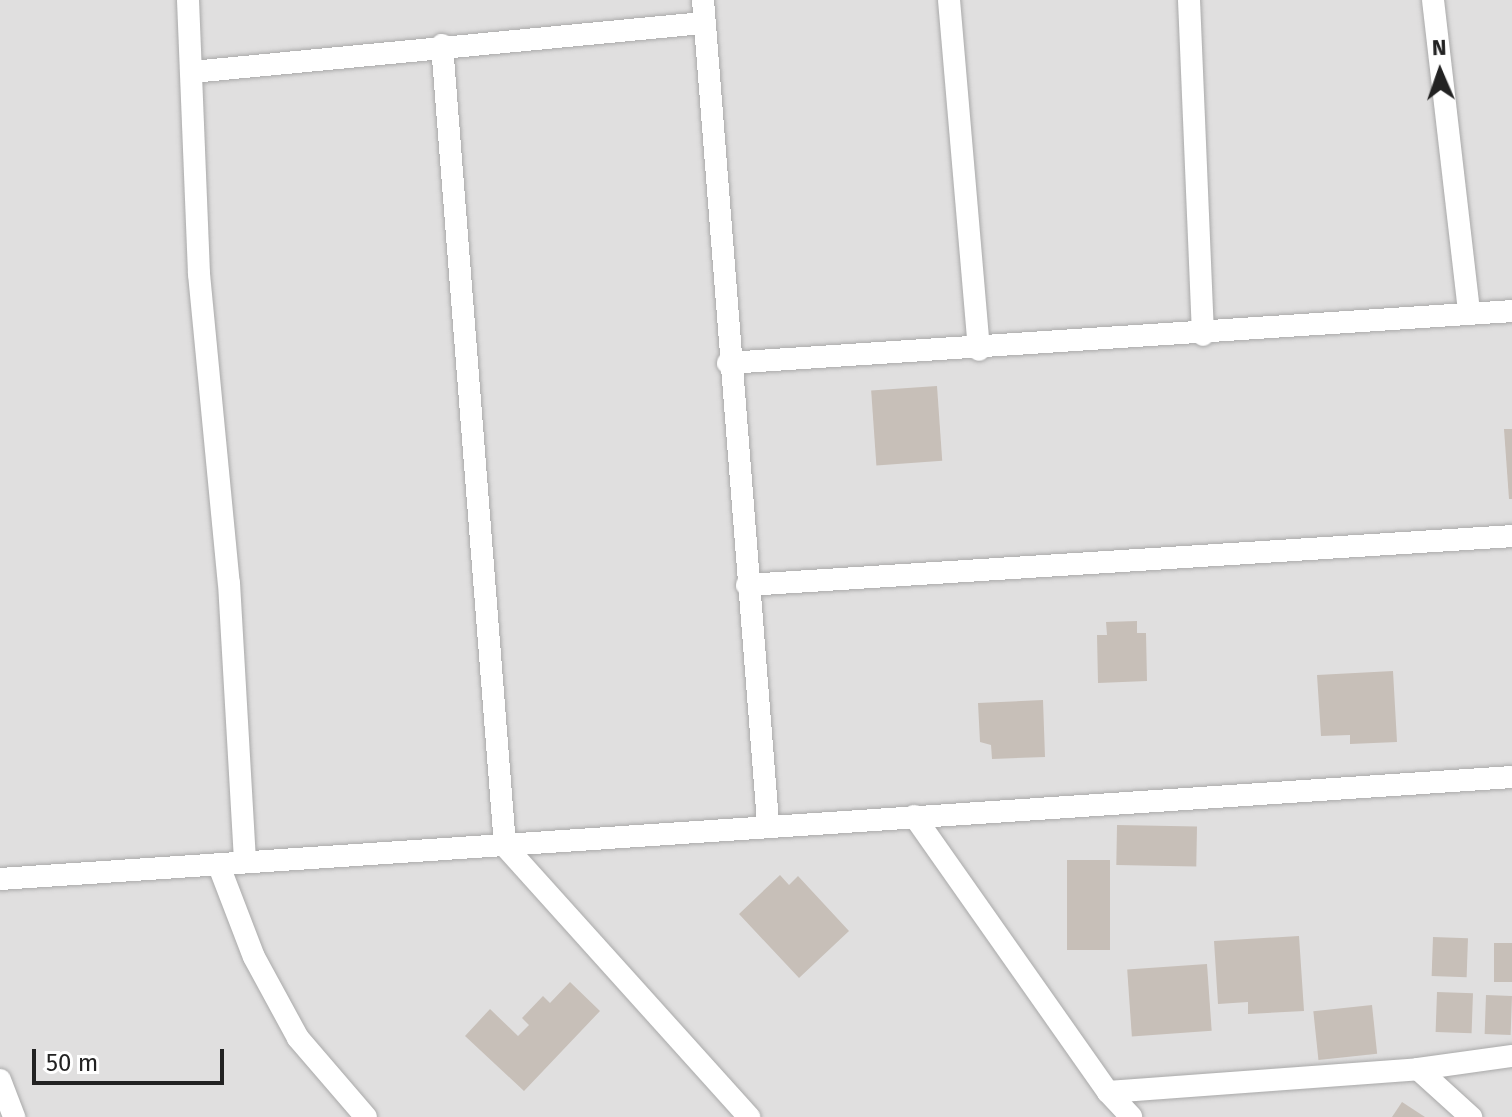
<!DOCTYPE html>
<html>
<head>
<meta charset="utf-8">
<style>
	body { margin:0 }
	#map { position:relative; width:1512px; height:1117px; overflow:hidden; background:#f2efe9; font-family:"Fira Sans",sans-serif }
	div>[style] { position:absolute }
	.residential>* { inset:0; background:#e0dfdf; transform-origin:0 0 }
	.building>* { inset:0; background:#c7bfb8; transform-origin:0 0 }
	.roads { filter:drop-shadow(0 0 2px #a9a9a9) drop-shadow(0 0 2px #a9a9a9) }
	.minor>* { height:22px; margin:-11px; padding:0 11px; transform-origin:11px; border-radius:11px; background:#fff }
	span { translate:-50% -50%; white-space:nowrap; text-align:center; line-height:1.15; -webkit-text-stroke:7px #fff; paint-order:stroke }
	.north { position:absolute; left:1400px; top:32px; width:80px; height:80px; -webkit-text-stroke:6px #fff; paint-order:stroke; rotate:358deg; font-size:22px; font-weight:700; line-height:32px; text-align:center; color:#222 }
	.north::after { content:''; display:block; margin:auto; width:28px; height:36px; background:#222; clip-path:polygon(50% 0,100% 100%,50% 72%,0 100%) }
	.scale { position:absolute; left:32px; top:1049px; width:192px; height:36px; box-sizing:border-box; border:4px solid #222; border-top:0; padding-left:10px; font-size:24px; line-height:28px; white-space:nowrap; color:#222; -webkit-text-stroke:6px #fff; paint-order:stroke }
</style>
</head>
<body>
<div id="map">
	<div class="residential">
		<i style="left:0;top:0;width:1512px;height:1117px"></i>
	</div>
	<div class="building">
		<i style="left:937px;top:386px;width:75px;height:66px;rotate:86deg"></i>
		<i style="clip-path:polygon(1504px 429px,1512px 429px,1512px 499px,1509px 499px)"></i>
		<i style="clip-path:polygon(1137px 621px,1137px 633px,1146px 633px,1147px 681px,1098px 683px,1097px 635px,1107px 635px,1106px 622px)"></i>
		<i style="clip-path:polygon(1393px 671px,1397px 742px,1350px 744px,1350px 735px,1321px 736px,1317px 675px)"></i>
		<i style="clip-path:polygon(1043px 700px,1045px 757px,992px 759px,991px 745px,980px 742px,978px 703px)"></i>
		<i style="left:1117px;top:825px;width:80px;height:40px;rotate:1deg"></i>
		<i style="left:1067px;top:860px;width:43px;height:90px"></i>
		<i style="clip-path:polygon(780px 875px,789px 885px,798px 876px,849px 931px,799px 978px,739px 914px)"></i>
		<i style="clip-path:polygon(1299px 936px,1304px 1011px,1248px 1014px,1248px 1002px,1218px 1004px,1214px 941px)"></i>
		<i style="left:1433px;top:937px;width:35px;height:39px;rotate:2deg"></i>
		<i style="left:1494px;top:943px;width:18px;height:39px"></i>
		<i style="left:1207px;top:964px;width:67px;height:80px;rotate:86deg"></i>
		<i style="clip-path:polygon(570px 982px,600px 1011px,524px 1091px,465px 1036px,490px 1009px,518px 1036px,529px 1025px,522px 1018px,543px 996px,550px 1003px)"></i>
		<i style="left:1437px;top:992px;width:36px;height:40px;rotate:2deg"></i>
		<i style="left:1486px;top:995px;width:26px;height:39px;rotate:2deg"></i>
		<i style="left:1372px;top:1005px;width:49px;height:59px;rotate:84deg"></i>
		<i style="clip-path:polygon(1402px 1102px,1425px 1117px,1392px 1117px)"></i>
	</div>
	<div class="roads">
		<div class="minor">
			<i style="left:188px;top:0;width:274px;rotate:87.7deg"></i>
			<i style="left:199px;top:274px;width:310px;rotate:84.5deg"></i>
			<i style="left:229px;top:583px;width:279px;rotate:86.7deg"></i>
			<i style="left:703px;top:0;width:826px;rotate:85.48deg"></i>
			<i style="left:949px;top:0;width:351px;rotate:85.1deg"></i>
			<i style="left:1189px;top:0;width:335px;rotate:87.6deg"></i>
			<i style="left:1433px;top:0;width:315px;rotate:83.4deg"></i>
			<i style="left:442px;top:45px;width:803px;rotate:85.5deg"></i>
			<i style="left:505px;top:846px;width:365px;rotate:48deg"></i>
			<i style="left:192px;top:72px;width:513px;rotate:-5.48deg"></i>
			<i style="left:728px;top:363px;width:786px;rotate:-3.79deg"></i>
			<i style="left:747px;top:585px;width:767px;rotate:-3.66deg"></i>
			<i style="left:914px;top:816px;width:337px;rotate:54.9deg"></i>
			<i style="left:1108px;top:1092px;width:311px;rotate:-4.2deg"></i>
			<i style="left:1418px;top:1069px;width:95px;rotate:-7.9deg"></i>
			<i style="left:219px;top:866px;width:97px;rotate:69deg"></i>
			<i style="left:254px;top:957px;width:92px;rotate:61.5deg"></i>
			<i style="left:298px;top:1038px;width:104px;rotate:49.3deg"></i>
			<i style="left:0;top:879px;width:1515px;rotate:-3.86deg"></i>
			<i style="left:1418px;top:1069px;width:72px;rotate:42.2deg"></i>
			<i style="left:0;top:1080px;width:40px;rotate:69deg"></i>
			<i style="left:1108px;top:1092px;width:34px;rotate:47deg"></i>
		</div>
	</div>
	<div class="north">N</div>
	<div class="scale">50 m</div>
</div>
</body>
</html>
